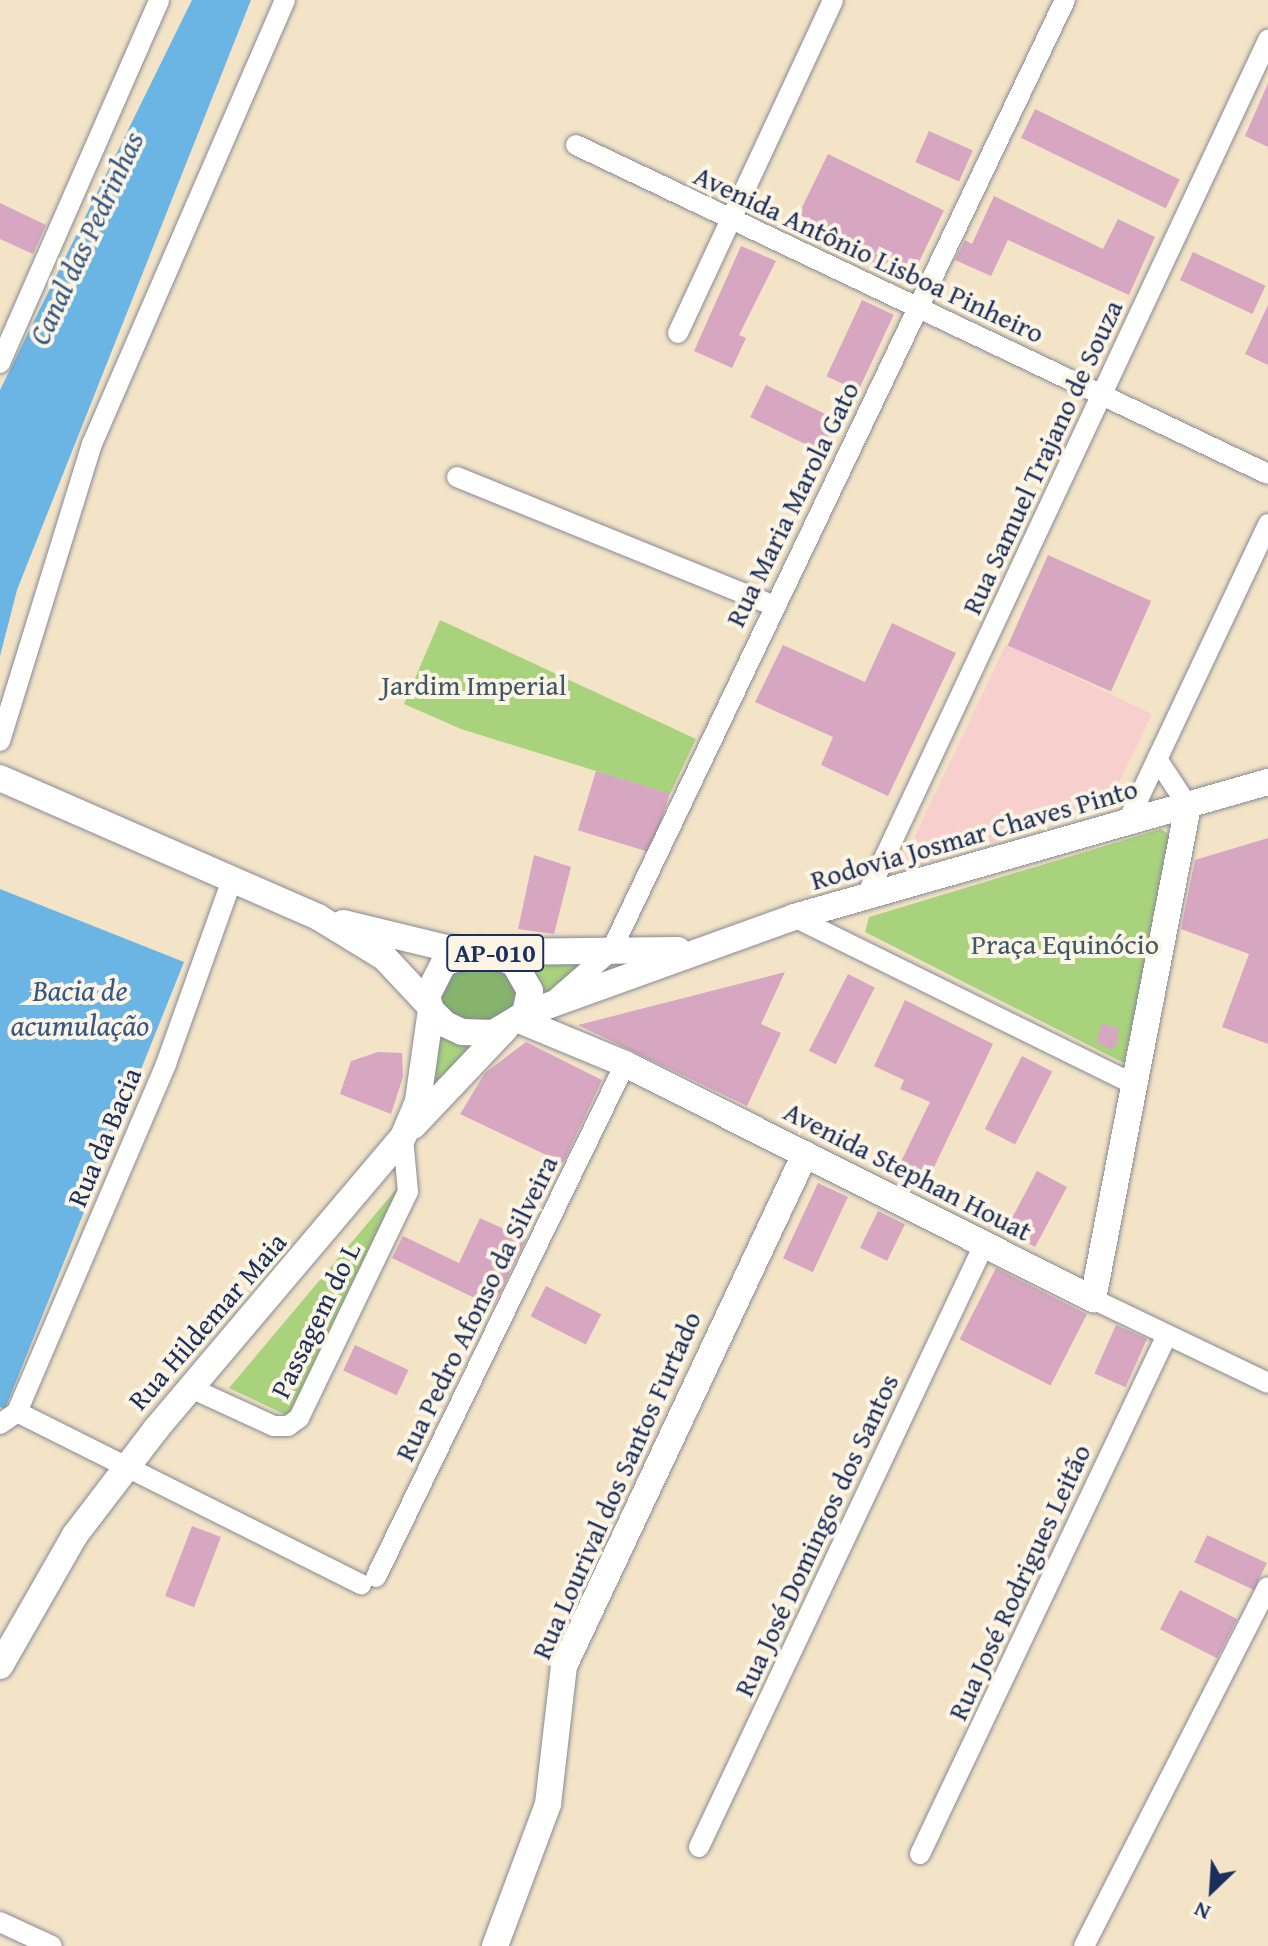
<!DOCTYPE html>
<html>
<head>
<meta charset="utf-8">
<style>
	body { margin:0 }
	#map { position:relative; width:1268px; height:1946px; overflow:hidden; background:#f3e4c8; font-family:"Gentium Book Plus",serif }
	div>[style] { position:absolute }
	.built>* { inset:0; background:#f7d0ce }
	.green>* { inset:0; background:#a9d27d }
	.forest>* { inset:0; background:#86b46c }
	.water>* { inset:0; background:#6bb5e4 }
	.building>* { inset:0; background:#d7a7c1; transform-origin:0 0 }
	.roads { filter:drop-shadow(0 0 2px #878a93) drop-shadow(0 0 2px #878a93) }
	.minor>* { height:20px; margin:-10px; padding:0 10px; transform-origin:10px; border-radius:10px; background:#fff }
	.major>* { height:26px; margin:-13px; padding:0 13px; transform-origin:13px; border-radius:13px; background:#fff }
	span { translate:-50% -50%; white-space:nowrap; text-align:center; line-height:1.15; -webkit-text-stroke:8px #fcf5e5; paint-order:stroke }
	.shield-label span { padding:2px 6px; background:#fcf5e5; border:2px solid; border-radius:6px; -webkit-text-stroke-width:0 }
	.shield-label { font-size:26px; color:#1b2f5e; font-weight:700 }
	.street-label { font-size:28px; color:#1b2f5e }
	.park-label { font-size:28px; color:#3e5866 }
	.water-label { font-size:30px; color:#335786; font-style:italic }
	.north { position:absolute; left:1172px; top:1850px; width:80px; height:80px; -webkit-text-stroke:6px #fcf5e5; paint-order:stroke; rotate:205deg; font-size:22px; font-weight:700; line-height:32px; text-align:center; color:#1b2f5e }
	.north::after { content:''; display:block; margin:auto; width:28px; height:36px; background:#1b2f5e; clip-path:polygon(50% 0,100% 100%,50% 72%,0 100%) }
</style>
</head>
<body>
<div id="map">
	<div class="built">
		<i style="clip-path:polygon(1006px 644px,1152px 714px,1109px 804px,898px 872px)"></i>
	</div>
	<div class="green">
		<i style="clip-path:polygon(440px 620px,696px 739px,670px 794px,461px 729px,404px 704px)"></i>
		<i style="clip-path:polygon(1161px 829px,1173px 837px,1124px 1063px,865px 932px,869px 917px)"></i>
		<i style="clip-path:polygon(536px 958px,596px 959px,544px 1002px,529px 968px)"></i>
		<i style="clip-path:polygon(438px 1031px,482px 1043px,433px 1097px)"></i>
		<i style="clip-path:polygon(404px 1180px,288px 1416px,229px 1388px)"></i>
	</div>
	<div class="forest">
		<i style="clip-path:polygon(472px 968px,503px 972px,517px 986px,512px 1008px,486px 1021px,461px 1018px,444px 1009px,439px 999px,450px 974px)"></i>
	</div>
	<div class="water">
		<i style="clip-path:polygon(192px 0,251px 0,17px 590px,0 656px,0 390px)"></i>
		<i style="clip-path:polygon(0 889px,184px 962px,5px 1409px,0 1407px)"></i>
	</div>
	<div class="building">
		<i style="clip-path:polygon(1268px 83px,1268px 147px,1245px 136px)"></i>
		<i style="left:1035px;top:109px;width:161px;height:32px;rotate:26deg"></i>
		<i style="left:929px;top:131px;width:48px;height:34px;rotate:24deg"></i>
		<i style="left:828px;top:154px;width:129px;height:80px;rotate:26deg"></i>
		<i style="clip-path:polygon(994px 196px,1103px 249px,1118px 219px,1155px 237px,1129px 295px,1008px 240px,991px 276px,955px 260px,965px 240px,972px 244px)"></i>
		<i style="clip-path:polygon(0 203px,46px 225px,33px 254px,0 239px)"></i>
		<i style="clip-path:polygon(741px 246px,776px 261px,739px 335px,746px 338px,732px 368px,694px 351px)"></i>
		<i style="left:1193px;top:252px;width:80px;height:31px;rotate:25deg"></i>
		<i style="left:862px;top:300px;width:35px;height:84px;rotate:25deg"></i>
		<i style="clip-path:polygon(1268px 305px,1268px 365px,1245px 354px)"></i>
		<i style="left:766px;top:385px;width:83px;height:36px;rotate:26deg"></i>
		<i style="left:1048px;top:555px;width:113px;height:99px;rotate:24deg"></i>
		<i style="clip-path:polygon(892px 623px,956px 653px,888px 796px,821px 765px,833px 737px,755px 702px,783px 645px,865px 682px)"></i>
		<i style="left:596px;top:771px;width:77px;height:62px;rotate:17deg"></i>
		<i style="clip-path:polygon(1268px 838px,1268px 1044px,1222px 1027px,1249px 954px,1181px 929px,1195px 860px)"></i>
		<i style="clip-path:polygon(534px 855px,571px 867px,554px 934px,518px 929px)"></i>
		<i style="clip-path:polygon(785px 972px,761px 1024px,781px 1033px,747px 1106px,578px 1025px)"></i>
		<i style="left:848px;top:974px;width:30px;height:86px;rotate:27deg"></i>
		<i style="clip-path:polygon(905px 1000px,993px 1044px,923px 1190px,894px 1176px,930px 1102px,900px 1089px,904px 1080px,874px 1066px)"></i>
		<i style="clip-path:polygon(1102px 1024px,1119px 1028px,1117px 1045px,1110px 1049px,1096px 1042px)"></i>
		<i style="clip-path:polygon(526px 1042px,602px 1080px,563px 1163px,460px 1114px,485px 1073px)"></i>
		<i style="clip-path:polygon(378px 1052px,402px 1053px,403px 1077px,391px 1114px,340px 1094px,351px 1061px)"></i>
		<i style="left:1022px;top:1056px;width:34px;height:82px;rotate:27deg"></i>
		<i style="left:1037px;top:1171px;width:34px;height:68px;rotate:28deg"></i>
		<i style="left:818px;top:1183px;width:33px;height:83px;rotate:25deg"></i>
		<i style="left:878px;top:1211px;width:30px;height:41px;rotate:26deg"></i>
		<i style="clip-path:polygon(480px 1218px,526px 1239px,493px 1307px,392px 1258px,403px 1236px,459px 1263px)"></i>
		<i style="left:996px;top:1268px;width:102px;height:80px;rotate:27deg"></i>
		<i style="left:546px;top:1286px;width:62px;height:34px;rotate:27deg"></i>
		<i style="left:1116px;top:1325px;width:34px;height:53px;rotate:24deg"></i>
		<i style="left:355px;top:1345px;width:59px;height:28px;rotate:25deg"></i>
		<i style="left:192px;top:1526px;width:31px;height:75px;rotate:21deg"></i>
		<i style="left:1207px;top:1535px;width:66px;height:30px;rotate:25deg"></i>
		<i style="left:1180px;top:1590px;width:64px;height:44px;rotate:27deg"></i>
	</div>
	<div class="roads">
		<div class="minor">
			<i style="left:576px;top:145px;width:766px;rotate:25.43deg"></i>
			<i style="left:678px;top:333px;width:367px;rotate:-65deg"></i>
			<i style="left:0;top:363px;width:396px;rotate:-66.3deg"></i>
			<i style="left:457px;top:477px;width:342px;rotate:22.1deg"></i>
			<i style="left:0;top:741px;width:311px;rotate:-72.8deg"></i>
			<i style="left:92px;top:444px;width:484px;rotate:-66.5deg"></i>
			<i style="left:1157px;top:759px;width:56px;rotate:56.6deg"></i>
			<i style="left:1126px;top:825px;width:333px;rotate:-64.7deg"></i>
			<i style="left:866px;top:897px;width:947px;rotate:-64.87deg"></i>
			<i style="left:794px;top:917px;width:380px;rotate:26.2deg"></i>
			<i style="left:558px;top:997px;width:70px;rotate:-41deg"></i>
			<i style="left:611px;top:951px;width:1054px;rotate:-64.48deg"></i>
			<i style="left:1093px;top:1299px;width:194px;rotate:25.6deg"></i>
			<i style="left:193px;top:1389px;width:89px;rotate:24.6deg"></i>
			<i style="left:274px;top:1426px;width:14px"></i>
			<i style="left:288px;top:1426px;width:14px;rotate:-36deg"></i>
			<i style="left:299px;top:1418px;width:251px;rotate:-64.3deg"></i>
			<i style="left:408px;top:1192px;width:55px;rotate:-95.2deg"></i>
			<i style="left:17px;top:1412px;width:385px;rotate:26.6deg"></i>
			<i style="left:0;top:1424px;width:21px;rotate:-35deg"></i>
			<i style="left:17px;top:1412px;width:379px;rotate:-66.8deg"></i>
			<i style="left:166px;top:1064px;width:195px;rotate:-70.3deg"></i>
			<i style="left:376px;top:1577px;width:570px;rotate:-64.11deg"></i>
			<i style="left:699px;top:1847px;width:664px;rotate:-64.67deg"></i>
			<i style="left:920px;top:1854px;width:575px;rotate:-64.55deg"></i>
			<i style="left:0;top:1922px;width:57px;rotate:24.8deg"></i>
			<i style="left:1084px;top:1946px;width:403px;rotate:-62.9deg"></i>
		</div>
		<div class="major">
			<i style="left:0;top:778px;width:347px;rotate:23.6deg"></i>
			<i style="left:318px;top:917px;width:79px;rotate:31.5deg"></i>
			<i style="left:385px;top:958px;width:63px;rotate:46.9deg"></i>
			<i style="left:343px;top:923px;width:128px;rotate:13.6deg"></i>
			<i style="left:480px;top:951px;width:36px;rotate:19deg"></i>
			<i style="left:514px;top:963px;width:32px;rotate:60deg"></i>
			<i style="left:530px;top:991px;width:24px;rotate:102deg"></i>
			<i style="left:525px;top:1014px;width:37px;rotate:149deg"></i>
			<i style="left:493px;top:1033px;width:31px;rotate:-178deg"></i>
			<i style="left:462px;top:1032px;width:19px;rotate:-155deg"></i>
			<i style="left:445px;top:1024px;width:20px;rotate:-135deg"></i>
			<i style="left:431px;top:1010px;width:15px;rotate:-106deg"></i>
			<i style="left:427px;top:996px;width:37px;rotate:-63deg"></i>
			<i style="left:444px;top:963px;width:38px;rotate:-18deg"></i>
			<i style="left:495px;top:952px;width:183px;rotate:-0.6deg"></i>
			<i style="left:525px;top:1014px;width:286px;rotate:-19.8deg"></i>
			<i style="left:794px;top:917px;width:493px;rotate:-15.9deg"></i>
			<i style="left:519px;top:1020px;width:115px;rotate:22.5deg"></i>
			<i style="left:625px;top:1064px;width:524px;rotate:26.66deg"></i>
			<i style="left:1093px;top:1299px;width:502px;rotate:-79.09deg"></i>
			<i style="left:413px;top:1126px;width:134px;rotate:-46.5deg"></i>
			<i style="left:0;top:1666px;width:151px;rotate:-60.2deg"></i>
			<i style="left:75px;top:1535px;width:133px;rotate:-52.6deg"></i>
			<i style="left:156px;top:1429px;width:382px;rotate:-49.8deg"></i>
			<i style="left:403px;top:1137px;width:39px;rotate:-67deg"></i>
			<i style="left:418px;top:1101px;width:92px;rotate:-81.9deg"></i>
			<i style="left:495px;top:1946px;width:152px;rotate:-69.5deg"></i>
			<i style="left:548px;top:1804px;width:139px;rotate:-83.4deg"></i>
			<i style="left:564px;top:1666px;width:566px;rotate:-64.79deg"></i>
		</div>
	</div>
	<div class="shield-label">
		<span style="left:495px;top:953px">AP-010</span>
	</div>
	<div class="street-label">
		<span style="left:869px;top:254px;rotate:25deg">Avenida Antônio Lisboa Pinheiro</span>
		<span style="left:1042px;top:457px;rotate:-65deg">Rua Samuel Trajano de Souza</span>
		<span style="left:792px;top:504px;rotate:-64deg">Rua Maria Marola Gato</span>
		<span style="left:974px;top:834px;rotate:-16deg">Rodovia Josmar Chaves Pinto</span>
		<span style="left:104px;top:1137px;rotate:-67deg">Rua da Bacia</span>
		<span style="left:908px;top:1171px;rotate:27deg">Avenida Stephan Houat</span>
		<span style="left:476px;top:1308px;rotate:-64deg">Rua Pedro Afonso da Silveira</span>
		<span style="left:315px;top:1320px;rotate:-64deg">Passagem do L</span>
		<span style="left:207px;top:1321px;rotate:-49deg">Rua Hildemar Maia</span>
		<span style="left:616px;top:1485px;rotate:-66deg">Rua Lourival dos Santos Furtado</span>
		<span style="left:816px;top:1535px;rotate:-65deg">Rua José Domingos dos Santos</span>
		<span style="left:1019px;top:1582px;rotate:-65deg">Rua José Rodrigues Leitão</span>
	</div>
	<div class="park-label">
		<span style="left:474px;top:685px">Jardim Imperial</span>
		<span style="left:1065px;top:944px">Praça Equinócio</span>
	</div>
	<div class="water-label">
		<span style="left:86px;top:238px;rotate:-65deg">Canal das Pedrinhas</span>
		<span style="left:80px;top:1007px">Bacia de<br>acumulação</span>
	</div>
	<div class="north">N</div>
</div>
</body>
</html>
